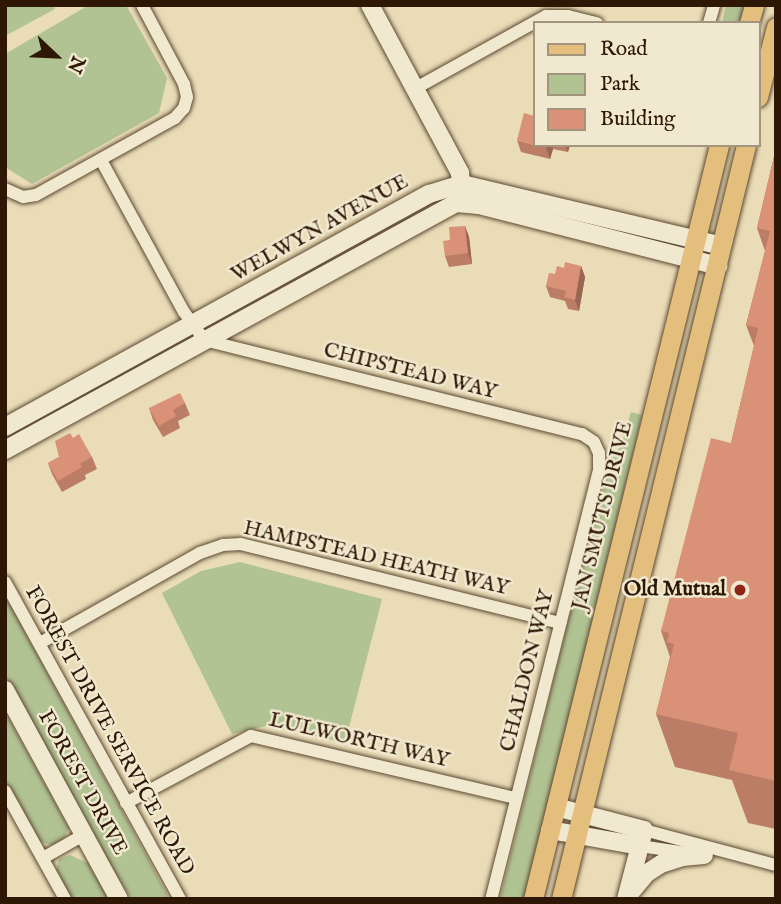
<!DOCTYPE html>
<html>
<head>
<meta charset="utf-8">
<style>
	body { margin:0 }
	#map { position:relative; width:781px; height:904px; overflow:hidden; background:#e9dcb7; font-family:"IM FELL English",serif }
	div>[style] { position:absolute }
	.green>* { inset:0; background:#b1c293 }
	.roads { filter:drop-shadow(0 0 2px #5d4831) drop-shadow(0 0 2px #5d4831) }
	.street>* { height:12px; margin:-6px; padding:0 6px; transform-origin:6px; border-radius:6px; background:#f1e8d0 }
	.secondary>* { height:18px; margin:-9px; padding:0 9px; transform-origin:9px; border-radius:9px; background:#f1e8d0 }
	.primary>* { height:19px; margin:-9.5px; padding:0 9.5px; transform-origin:9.5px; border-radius:9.5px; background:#e4be7c }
	.wall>* { inset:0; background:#bb7d66 }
	.shaded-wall>* { inset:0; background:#986653 }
	.building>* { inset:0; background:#d99177 }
	.dots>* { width:19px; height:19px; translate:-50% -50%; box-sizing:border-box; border:4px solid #f1e8d0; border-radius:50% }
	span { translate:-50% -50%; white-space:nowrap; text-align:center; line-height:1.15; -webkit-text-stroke:5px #f1e8d0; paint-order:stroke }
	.street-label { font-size:21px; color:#2e1704 }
	.poi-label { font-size:21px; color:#2e1704; font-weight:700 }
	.right { translate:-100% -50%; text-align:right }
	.frame { position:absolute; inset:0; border:7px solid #2e1704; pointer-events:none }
	.legend { position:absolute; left:533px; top:21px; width:228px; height:126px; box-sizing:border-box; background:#f1e8d0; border:2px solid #a3947e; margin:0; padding:9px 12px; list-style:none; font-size:21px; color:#2e1704 }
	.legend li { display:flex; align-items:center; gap:14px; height:35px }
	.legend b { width:35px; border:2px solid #a3947e }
	.north { position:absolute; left:21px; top:21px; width:70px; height:70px; -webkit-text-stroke:5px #f1e8d0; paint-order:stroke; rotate:113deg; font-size:19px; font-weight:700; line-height:28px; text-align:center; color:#2e1704 }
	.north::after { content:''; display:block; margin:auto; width:24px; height:32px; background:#2e1704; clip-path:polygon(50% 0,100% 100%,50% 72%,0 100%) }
</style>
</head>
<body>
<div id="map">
	<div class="green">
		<i style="clip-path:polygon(5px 5px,54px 5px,55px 9px,5px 36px)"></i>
		<i style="clip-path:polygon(89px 5px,126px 5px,167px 78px,159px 113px,32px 184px,5px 167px,5px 54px)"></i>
		<i style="clip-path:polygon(726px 5px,744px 5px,740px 23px,722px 23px)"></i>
		<i style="clip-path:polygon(631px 412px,642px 415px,548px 821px,525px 899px,500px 899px,566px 629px,612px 458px,621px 445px)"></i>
		<i style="clip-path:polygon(240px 562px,382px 599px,345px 743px,270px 725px,232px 734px,162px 593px,201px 571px)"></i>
		<i style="clip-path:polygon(5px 595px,170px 899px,132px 899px,101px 851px,5px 675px)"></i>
		<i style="clip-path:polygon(5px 712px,69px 828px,63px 841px,54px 846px,38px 841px,5px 782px)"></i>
		<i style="clip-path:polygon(70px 855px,88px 863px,109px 899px,69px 899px,55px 874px,59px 859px)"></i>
	</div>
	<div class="roads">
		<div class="street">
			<i style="left:709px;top:23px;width:19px;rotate:-74deg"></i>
			<i style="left:416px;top:88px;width:149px;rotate:-29deg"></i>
			<i style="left:546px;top:16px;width:22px"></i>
			<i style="left:568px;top:16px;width:30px;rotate:14deg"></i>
			<i style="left:101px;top:160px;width:173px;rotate:61.4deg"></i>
			<i style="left:184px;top:312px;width:34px;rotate:54deg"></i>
			<i style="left:204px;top:340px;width:390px;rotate:14deg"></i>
			<i style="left:582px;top:434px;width:14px;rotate:34deg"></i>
			<i style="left:594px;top:442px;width:12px;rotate:66deg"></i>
			<i style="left:599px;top:453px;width:17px;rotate:90deg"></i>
			<i style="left:599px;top:470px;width:442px;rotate:104.1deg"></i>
			<i style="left:5px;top:189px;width:20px;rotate:24deg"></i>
			<i style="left:23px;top:197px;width:13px;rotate:-9deg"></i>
			<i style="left:36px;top:195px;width:159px;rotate:-29deg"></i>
			<i style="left:175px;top:118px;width:13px;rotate:-48deg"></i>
			<i style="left:184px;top:108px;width:11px;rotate:-75deg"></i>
			<i style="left:187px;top:97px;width:13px;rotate:-103deg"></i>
			<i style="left:184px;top:84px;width:89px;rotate:-118deg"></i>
			<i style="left:5px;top:582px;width:362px;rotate:61.1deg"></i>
			<i style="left:40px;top:643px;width:184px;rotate:-29.4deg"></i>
			<i style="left:200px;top:553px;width:24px;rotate:-19deg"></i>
			<i style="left:223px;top:545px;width:18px;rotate:-3deg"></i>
			<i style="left:241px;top:544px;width:329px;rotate:13.9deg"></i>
			<i style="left:5px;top:791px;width:124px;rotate:60.9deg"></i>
			<i style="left:126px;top:803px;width:142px;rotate:-28.2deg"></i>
			<i style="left:251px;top:736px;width:271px;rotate:13.2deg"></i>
			<i style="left:644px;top:830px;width:137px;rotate:14.9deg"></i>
			<i style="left:640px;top:846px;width:49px;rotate:8.3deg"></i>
			<i style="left:43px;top:858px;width:48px;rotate:-29.7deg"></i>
		</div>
		<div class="secondary">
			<i style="left:370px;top:5px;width:191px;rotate:61.8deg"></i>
			<i style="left:460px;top:173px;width:23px;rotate:85deg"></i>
			<i style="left:5px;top:427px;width:484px;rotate:-28.8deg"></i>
			<i style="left:429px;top:194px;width:34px;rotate:-17deg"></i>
			<i style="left:462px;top:184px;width:267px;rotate:13.4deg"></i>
			<i style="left:5px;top:450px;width:514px;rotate:-28.71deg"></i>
			<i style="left:456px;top:203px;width:23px;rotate:5deg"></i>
			<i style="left:479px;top:205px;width:247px;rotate:14.3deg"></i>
			<i style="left:5px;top:690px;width:238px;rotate:61.4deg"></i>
			<i style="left:556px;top:807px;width:91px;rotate:14.6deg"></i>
			<i style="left:644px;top:830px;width:71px;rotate:104.6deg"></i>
			<i style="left:550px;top:830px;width:91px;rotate:10.1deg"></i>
			<i style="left:630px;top:893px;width:26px;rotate:-50deg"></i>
			<i style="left:647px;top:873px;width:17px;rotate:-33deg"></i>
			<i style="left:661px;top:864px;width:22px;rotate:-18deg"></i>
			<i style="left:682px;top:857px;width:22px;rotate:-5deg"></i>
		</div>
		<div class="primary">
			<i style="left:749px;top:23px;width:19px;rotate:-74deg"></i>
			<i style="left:758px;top:97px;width:72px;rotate:-75.6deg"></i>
			<i style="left:533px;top:899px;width:777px;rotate:-76.14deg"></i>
			<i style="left:561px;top:899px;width:776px;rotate:-76.21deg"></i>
		</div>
	</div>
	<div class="wall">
		<i style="clip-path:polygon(517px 140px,534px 145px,570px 145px,568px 152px,553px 149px,550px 159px,521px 152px)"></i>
		<i style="clip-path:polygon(776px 148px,776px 829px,748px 823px,732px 780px,675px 767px,656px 714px,670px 657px,661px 631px,731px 443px,754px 346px,746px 325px,765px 251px,757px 228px)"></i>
		<i style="clip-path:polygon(465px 226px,469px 237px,472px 264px,449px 267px,445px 256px,450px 240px)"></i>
		<i style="clip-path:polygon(581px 266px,585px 277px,579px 311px,568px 309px,565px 301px,550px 297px,546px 286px,555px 274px,564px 268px)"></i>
		<i style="clip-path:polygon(185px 403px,190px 415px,178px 421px,180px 428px,163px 437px,153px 420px,149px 408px)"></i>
		<i style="clip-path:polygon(73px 438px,92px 457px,97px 469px,85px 475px,86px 479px,62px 492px,52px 474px,48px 463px,59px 457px)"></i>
	</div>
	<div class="shaded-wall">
		<i style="clip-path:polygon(547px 145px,552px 145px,553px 149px,550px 159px,546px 148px)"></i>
		<i style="clip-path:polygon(565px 145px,570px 145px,568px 152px)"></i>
		<i style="clip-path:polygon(465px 226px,469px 237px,472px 264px,468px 253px)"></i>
		<i style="clip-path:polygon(581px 266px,585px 277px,579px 311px,575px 300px)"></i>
	</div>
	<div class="building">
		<i style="clip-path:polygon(524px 113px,534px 116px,534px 145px,517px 140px)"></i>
		<i style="clip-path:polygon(776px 148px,776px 781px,729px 770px,738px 733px,656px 714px,674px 644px,667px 642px,669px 633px,661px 631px,711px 438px,731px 443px,758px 328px,746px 325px,770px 231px,757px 228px)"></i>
		<i style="clip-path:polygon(465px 226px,468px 253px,445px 256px,443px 241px,450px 240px,449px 227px)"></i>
		<i style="clip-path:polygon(565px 262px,581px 266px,575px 300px,564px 297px,566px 291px,546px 286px,549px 273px,555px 274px,557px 266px,564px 268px)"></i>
		<i style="clip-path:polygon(180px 393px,185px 403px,173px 410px,176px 416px,159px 426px,149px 408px)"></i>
		<i style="clip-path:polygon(70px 433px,73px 438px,79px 434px,92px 457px,80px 464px,82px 467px,58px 481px,48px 463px,59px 457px,55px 441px)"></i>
	</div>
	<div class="dots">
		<i style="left:740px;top:590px;background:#8f2418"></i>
	</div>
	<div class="street-label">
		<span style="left:320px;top:229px;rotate:-29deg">WELWYN AVENUE</span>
		<span style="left:410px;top:372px;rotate:14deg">CHIPSTEAD WAY</span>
		<span style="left:603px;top:516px;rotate:-76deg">JAN SMUTS DRIVE</span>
		<span style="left:376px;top:559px;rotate:13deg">HAMPSTEAD HEATH WAY</span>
		<span style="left:528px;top:671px;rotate:-76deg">CHALDON WAY</span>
		<span style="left:109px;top:731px;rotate:61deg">FOREST DRIVE SERVICE ROAD</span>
		<span style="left:359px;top:741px;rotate:13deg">LULWORTH WAY</span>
		<span style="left:82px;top:783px;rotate:61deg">FOREST DRIVE</span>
	</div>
	<div class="poi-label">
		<span class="right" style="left:726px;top:590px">Old Mutual</span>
	</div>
	<div class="frame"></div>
	<ul class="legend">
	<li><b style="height:9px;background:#e4be7c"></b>Road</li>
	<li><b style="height:19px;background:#b1c293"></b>Park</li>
	<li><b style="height:19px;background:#d99177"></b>Building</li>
	</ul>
	<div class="north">N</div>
</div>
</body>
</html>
